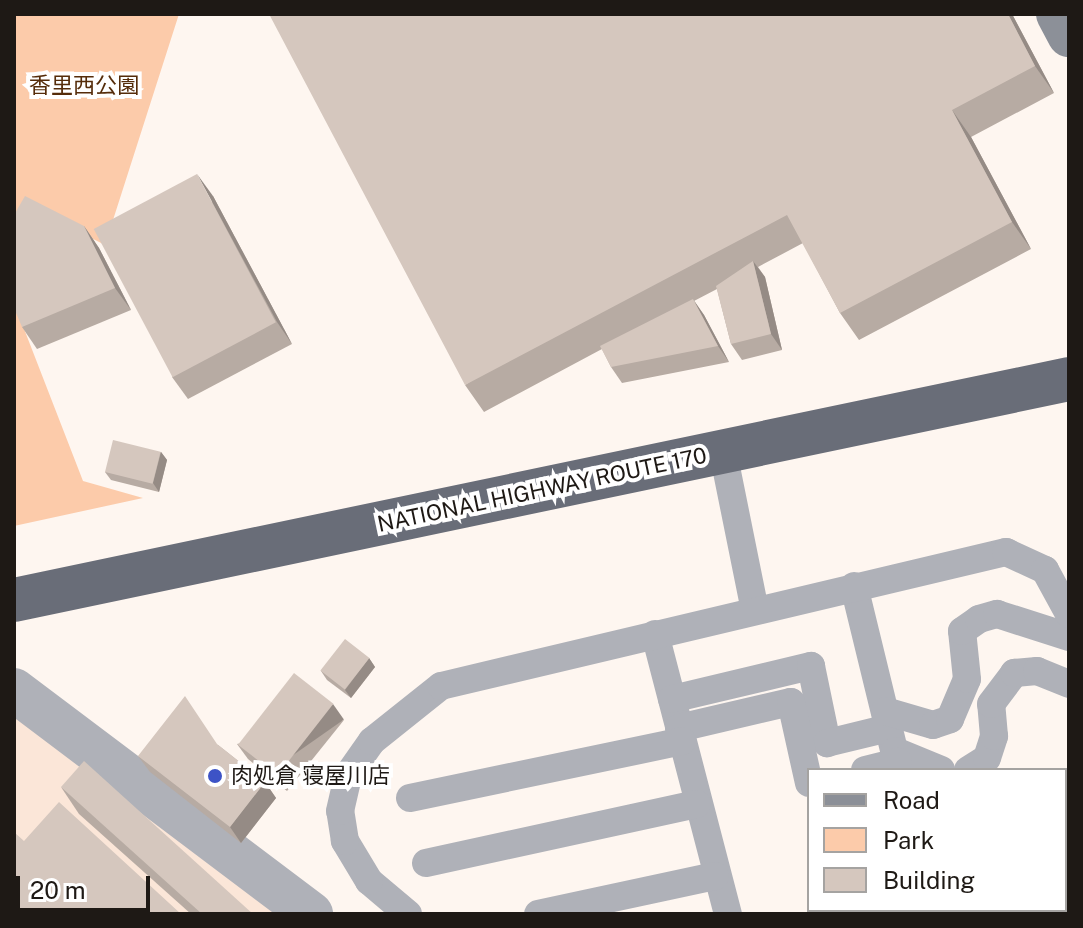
<!DOCTYPE html>
<html>
<head>
<meta charset="utf-8">
<style>
	body { margin:0 }
	#map { position:relative; width:1083px; height:928px; overflow:hidden; background:#fef6f0; font-family:"Public Sans","Noto Sans JP",sans-serif }
	div>[style] { position:absolute }
	.built>* { inset:0; background:#fbe6d8 }
	.green>* { inset:0; background:#fccbaa }
	.service>* { height:28px; margin:-14px; padding:0 14px; transform-origin:14px; border-radius:14px; background:#afb1b8 }
	.minor>* { height:44px; margin:-22px; padding:0 22px; transform-origin:22px; border-radius:22px; background:#afb1b8 }
	.secondary>* { height:44px; margin:-22px; padding:0 22px; transform-origin:22px; border-radius:22px; background:#8c9098 }
	.trunk>* { height:44px; margin:-22px; padding:0 22px; transform-origin:22px; border-radius:22px; background:#696d78 }
	.wall>* { inset:0; background:#b7aba3 }
	.shaded-wall>* { inset:0; background:#958b85; transform-origin:0 0 }
	.building>* { inset:0; background:#d5c7be; transform-origin:0 0 }
	.dots>* { width:22px; height:22px; translate:-50% -50%; box-sizing:border-box; border:4px solid #fff; border-radius:50% }
	span { translate:-50% -50%; white-space:nowrap; text-align:center; line-height:1.15; -webkit-text-stroke:8px #fff; paint-order:stroke }
	.park-label { font-size:22px; color:#552c0a }
	.street-label { font-size:22px; color:#1e1915 }
	.poi-label { font-size:22px; color:#1e1915 }
	.left { translate:0 -50%; text-align:left }
	.frame { position:absolute; inset:0; border:16px solid #1e1915; pointer-events:none }
	.legend { position:absolute; left:807px; top:768px; width:260px; height:144px; box-sizing:border-box; background:#fff; border:2px solid #a5a3a1; margin:0; padding:10px 14px; list-style:none; font-size:24px; color:#1e1915 }
	.legend li { display:flex; align-items:center; gap:16px; height:40px }
	.legend b { width:40px; border:2px solid #a5a3a1 }
	.scale { position:absolute; left:16px; top:876px; width:134px; height:36px; box-sizing:border-box; border:4px solid #1e1915; border-top:0; padding-left:10px; font-size:24px; line-height:28px; white-space:nowrap; color:#1e1915; -webkit-text-stroke:6px #fff; paint-order:stroke }
</style>
</head>
<body>
<div id="map">
	<div class="built">
		<i style="clip-path:polygon(14px 709px,293px 914px,14px 914px)"></i>
	</div>
	<div class="green">
		<i style="clip-path:polygon(14px 14px,179px 14px,105px 245px,34px 209px,14px 251px)"></i>
		<i style="clip-path:polygon(14px 303px,83px 481px,143px 498px,14px 526px)"></i>
	</div>
	<div class="service">
		<i style="left:723px;top:452px;width:162px;rotate:78.6deg"></i>
		<i style="left:854px;top:586px;width:189px;rotate:76.3deg"></i>
		<i style="left:655px;top:634px;width:289px;rotate:75.4deg"></i>
		<i style="left:672px;top:699px;width:143px;rotate:-13.4deg"></i>
		<i style="left:811px;top:666px;width:79px;rotate:78.3deg"></i>
		<i style="left:827px;top:743px;width:64px;rotate:-13.6deg"></i>
		<i style="left:885px;top:711px;width:50px;rotate:16.3deg"></i>
		<i style="left:933px;top:725px;width:18px;rotate:-19deg"></i>
		<i style="left:950px;top:719px;width:43px;rotate:-67deg"></i>
		<i style="left:967px;top:679px;width:48px;rotate:-95.9deg"></i>
		<i style="left:962px;top:631px;width:21px;rotate:-35deg"></i>
		<i style="left:979px;top:619px;width:19px;rotate:-16deg"></i>
		<i style="left:997px;top:614px;width:76px;rotate:17.7deg"></i>
		<i style="left:679px;top:728px;width:115px;rotate:-13.1deg"></i>
		<i style="left:791px;top:702px;width:83px;rotate:77.5deg"></i>
		<i style="left:895px;top:751px;width:50px;rotate:22.4deg"></i>
		<i style="left:865px;top:770px;width:34px;rotate:-14deg"></i>
		<i style="left:968px;top:770px;width:22px;rotate:-32deg"></i>
		<i style="left:987px;top:758px;width:23px;rotate:-72deg"></i>
		<i style="left:994px;top:736px;width:32px;rotate:-95deg"></i>
		<i style="left:991px;top:704px;width:39px;rotate:-53deg"></i>
		<i style="left:1014px;top:673px;width:23px;rotate:-5deg"></i>
		<i style="left:1037px;top:671px;width:35px;rotate:22deg"></i>
		<i style="left:410px;top:798px;width:278px;rotate:-11.8deg"></i>
		<i style="left:1065px;top:851px;width:4px;rotate:-14deg"></i>
		<i style="left:426px;top:863px;width:277px;rotate:-12.3deg"></i>
		<i style="left:408px;top:914px;width:51px;rotate:-139.8deg"></i>
		<i style="left:369px;top:881px;width:47px;rotate:-121deg"></i>
		<i style="left:345px;top:841px;width:30px;rotate:-99deg"></i>
		<i style="left:340px;top:811px;width:37px;rotate:-77deg"></i>
		<i style="left:348px;top:775px;width:42px;rotate:-54.8deg"></i>
		<i style="left:372px;top:741px;width:88px;rotate:-38.6deg"></i>
		<i style="left:441px;top:686px;width:581px;rotate:-13.34deg"></i>
		<i style="left:1006px;top:552px;width:43px;rotate:24.8deg"></i>
		<i style="left:1045px;top:570px;width:50px;rotate:61.4deg"></i>
		<i style="left:538px;top:914px;width:181px;rotate:-12.1deg"></i>
		<i style="left:821px;top:914px;width:16px;rotate:-15deg"></i>
	</div>
	<div class="minor">
		<i style="left:14px;top:690px;width:372px;rotate:37deg"></i>
	</div>
	<div class="secondary">
		<i style="left:1058px;top:14px;width:24px;rotate:62deg"></i>
	</div>
	<div class="trunk">
		<i style="left:14px;top:600px;width:1078px;rotate:-11.83deg"></i>
	</div>
	<div class="wall">
		<i style="clip-path:polygon(1012px 14px,1054px 93px,971px 137px,1031px 249px,859px 340px,840px 313px,803px 243px,758px 267px,765px 277px,782px 350px,742px 360px,731px 344px,717px 289px,694px 301px,704px 315px,729px 362px,622px 383px,611px 367px,602px 349px,484px 412px,465px 385px)"></i>
		<i style="clip-path:polygon(213px 196px,292px 344px,188px 399px,172px 377px)"></i>
		<i style="clip-path:polygon(84px 226px,99px 248px,131px 310px,37px 349px,22px 327px)"></i>
		<i style="clip-path:polygon(161px 452px,167px 460px,159px 492px,111px 480px,105px 472px)"></i>
		<i style="clip-path:polygon(369px 658px,375px 667px,351px 698px,327px 680px,321px 671px)"></i>
		<i style="clip-path:polygon(344px 720px,287px 791px,248px 759px,237px 744px)"></i>
		<i style="clip-path:polygon(218px 745px,265px 782px,276px 798px,241px 843px,150px 772px,138px 756px)"></i>
		<i style="clip-path:polygon(61px 787px,253px 914px,191px 914px,79px 814px)"></i>
	</div>
	<div class="shaded-wall">
		<i style="clip-path:polygon(1008px 14px,1012px 14px,1054px 93px,1035px 66px)"></i>
		<i style="clip-path:polygon(952px 110px,971px 137px,1031px 249px,1012px 222px)"></i>
		<i style="clip-path:polygon(197px 174px,213px 196px,292px 344px,277px 322px)"></i>
		<i style="clip-path:polygon(84px 226px,99px 248px,131px 310px,115px 288px)"></i>
		<i style="clip-path:polygon(753px 261px,765px 277px,782px 350px,771px 334px)"></i>
		<i style="clip-path:polygon(693px 299px,704px 315px,729px 362px,718px 346px)"></i>
		<i style="clip-path:polygon(161px 452px,167px 460px,159px 492px,153px 483px)"></i>
		<i style="clip-path:polygon(369px 658px,375px 667px,351px 698px,345px 690px)"></i>
		<i style="left:333px;top:704px;width:19px;height:91px;rotate:55deg"></i>
		<i style="clip-path:polygon(265px 782px,276px 798px,241px 843px,230px 827px)"></i>
	</div>
	<div class="building">
		<i style="clip-path:polygon(269px 14px,1008px 14px,1035px 66px,952px 110px,1012px 222px,840px 313px,787px 215px,465px 385px)"></i>
		<i style="left:197px;top:174px;width:168px;height:117px;rotate:62deg"></i>
		<i style="clip-path:polygon(25px 196px,84px 226px,115px 288px,22px 327px,14px 308px,14px 215px)"></i>
		<i style="clip-path:polygon(753px 261px,771px 334px,731px 344px,716px 286px)"></i>
		<i style="clip-path:polygon(693px 299px,718px 346px,611px 367px,600px 346px)"></i>
		<i style="left:113px;top:440px;width:49px;height:33px;rotate:14deg"></i>
		<i style="left:345px;top:639px;width:31px;height:40px;rotate:38deg"></i>
		<i style="left:294px;top:673px;width:50px;height:91px;rotate:38deg"></i>
		<i style="clip-path:polygon(185px 696px,217px 744px,265px 782px,230px 827px,138px 756px)"></i>
		<i style="clip-path:polygon(84px 761px,253px 914px,202px 914px,61px 787px)"></i>
		<i style="clip-path:polygon(59px 802px,181px 914px,20px 914px,14px 908px,14px 832px,24px 841px)"></i>
	</div>
	<div class="dots">
		<i style="left:215px;top:776px;background:#3d53c6"></i>
	</div>
	<div class="park-label">
		<span style="left:84px;top:86px">香里西公園</span>
	</div>
	<div class="street-label">
		<span style="left:542px;top:490px;rotate:-12deg">NATIONAL HIGHWAY ROUTE 170</span>
	</div>
	<div class="poi-label">
		<span class="left" style="left:231px;top:776px">肉処倉 寝屋川店</span>
	</div>
	<div class="frame"></div>
	<ul class="legend">
	<li><b style="height:10px;background:#8c9098"></b>Road</li>
	<li><b style="height:22px;background:#fccbaa"></b>Park</li>
	<li><b style="height:22px;background:#d5c7be"></b>Building</li>
	</ul>
	<div class="scale">20 m</div>
</div>
</body>
</html>
